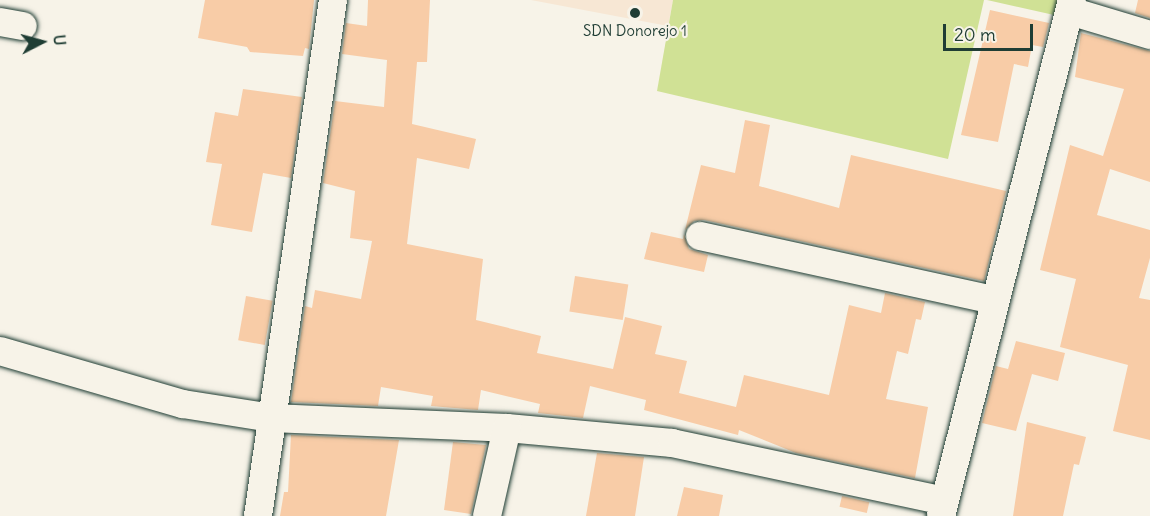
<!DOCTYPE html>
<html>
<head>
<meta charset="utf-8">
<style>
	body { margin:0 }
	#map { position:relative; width:1150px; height:516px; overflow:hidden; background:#f7f3e8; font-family:Delius,sans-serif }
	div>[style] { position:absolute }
	.built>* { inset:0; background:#f7e7d4 }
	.green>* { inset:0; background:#d0e195 }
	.building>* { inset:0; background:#f8cca7; transform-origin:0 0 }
	.roads { filter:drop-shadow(0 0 2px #1f3d34) drop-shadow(0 0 2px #1f3d34) }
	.minor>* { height:28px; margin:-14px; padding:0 14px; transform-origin:14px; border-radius:14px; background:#f7f3e8 }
	.dots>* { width:16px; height:16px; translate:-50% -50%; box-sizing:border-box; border:3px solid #f7f3e8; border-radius:50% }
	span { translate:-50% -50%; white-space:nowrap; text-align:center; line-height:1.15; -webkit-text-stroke:4.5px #f7f3e8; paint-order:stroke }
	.poi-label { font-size:15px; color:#1f3d34 }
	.north { position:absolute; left:12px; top:12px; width:60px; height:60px; -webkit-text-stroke:4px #f7f3e8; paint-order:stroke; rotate:84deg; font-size:16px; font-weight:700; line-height:24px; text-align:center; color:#1f3d34 }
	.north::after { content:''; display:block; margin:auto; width:21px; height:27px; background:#1f3d34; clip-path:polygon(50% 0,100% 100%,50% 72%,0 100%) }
	.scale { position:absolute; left:943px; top:24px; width:90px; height:27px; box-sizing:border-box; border:3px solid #1f3d34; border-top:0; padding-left:8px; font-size:18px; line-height:21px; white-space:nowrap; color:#1f3d34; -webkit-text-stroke:4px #f7f3e8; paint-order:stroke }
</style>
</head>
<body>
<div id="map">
	<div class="built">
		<i style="clip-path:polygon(531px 0,673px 0,668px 26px)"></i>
	</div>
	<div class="green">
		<i style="clip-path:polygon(673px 0,984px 0,948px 159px,657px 91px)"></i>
		<i style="clip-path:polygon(987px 0,1058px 0,1054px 15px)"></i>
	</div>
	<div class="building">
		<i style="clip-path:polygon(205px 0,314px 0,309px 49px,305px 48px,303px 56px,250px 52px,247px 47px,198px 38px)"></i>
		<i style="clip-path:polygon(368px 0,430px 0,427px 62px,417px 62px,412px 124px,476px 139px,469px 169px,417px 158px,407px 244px,483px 259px,476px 320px,541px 336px,537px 353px,613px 369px,625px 317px,662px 326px,655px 354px,687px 361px,679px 393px,736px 407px,744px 375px,829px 395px,849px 305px,881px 313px,885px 293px,925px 302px,921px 320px,916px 319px,908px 354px,897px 351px,886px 399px,928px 407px,915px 478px,796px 453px,739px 430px,738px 435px,644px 410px,646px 400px,590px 386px,583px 418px,538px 413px,540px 404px,481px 390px,478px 410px,431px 406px,433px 396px,381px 387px,378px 406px,291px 402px,305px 306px,312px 308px,315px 290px,361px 299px,372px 241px,350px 238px,355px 191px,323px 183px,335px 101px,384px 107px,387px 60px,342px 54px,346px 23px,367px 26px)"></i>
		<i style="clip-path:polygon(1138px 0,1150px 0,1150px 18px,1135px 13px)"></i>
		<i style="clip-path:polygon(990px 10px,1049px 23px,1043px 47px,1032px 45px,1028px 67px,1014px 64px,998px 142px,961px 135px)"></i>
		<i style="clip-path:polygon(1081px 33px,1150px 51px,1150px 182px,1110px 169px,1097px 215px,1150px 230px,1150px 258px,1139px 298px,1150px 300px,1150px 440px,1113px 431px,1128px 365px,1060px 347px,1076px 279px,1040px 270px,1070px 145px,1103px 156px,1124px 89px,1075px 77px)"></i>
		<i style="clip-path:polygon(243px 89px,302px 97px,291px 178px,263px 173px,252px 232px,211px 225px,222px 164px,206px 162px,215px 112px,238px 116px)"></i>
		<i style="clip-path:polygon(745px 120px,770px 125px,759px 186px,839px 208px,851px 155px,1006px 191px,984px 281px,704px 220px,694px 221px,685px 230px,701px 165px,735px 173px)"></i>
		<i style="clip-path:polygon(651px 232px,683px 239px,684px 234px,689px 249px,708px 255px,704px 272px,644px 259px)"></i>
		<i style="left:575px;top:276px;width:54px;height:36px;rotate:9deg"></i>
		<i style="left:246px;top:296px;width:27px;height:45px;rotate:10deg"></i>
		<i style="clip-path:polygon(1016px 341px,1065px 353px,1058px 381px,1032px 374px,1016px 431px,982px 423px,996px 366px,1008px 369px)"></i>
		<i style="clip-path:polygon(1027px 422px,1086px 437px,1079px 465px,1074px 464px,1063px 516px,1013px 516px)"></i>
		<i style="clip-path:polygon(291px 435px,399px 440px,386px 516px,280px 516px,284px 492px,288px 492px)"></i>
		<i style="clip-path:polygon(453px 442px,486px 445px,471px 514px,444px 510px)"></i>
		<i style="clip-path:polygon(597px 453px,644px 457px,635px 516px,586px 516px)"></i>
		<i style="clip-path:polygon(684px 487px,723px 495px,719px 516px,677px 516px)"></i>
		<i style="left:842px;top:496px;width:28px;height:11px;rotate:13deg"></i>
	</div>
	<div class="roads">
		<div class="minor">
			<i style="left:1070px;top:11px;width:84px;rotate:16.7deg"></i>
			<i style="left:0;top:22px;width:23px;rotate:10deg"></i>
			<i style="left:700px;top:236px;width:301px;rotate:12.3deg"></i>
			<i style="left:0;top:351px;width:191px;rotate:16.2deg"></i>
			<i style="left:183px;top:404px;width:89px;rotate:9deg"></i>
			<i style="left:271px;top:418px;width:236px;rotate:2.4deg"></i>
			<i style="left:507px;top:428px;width:166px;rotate:5.2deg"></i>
			<i style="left:672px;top:443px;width:278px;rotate:12deg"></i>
			<i style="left:258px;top:516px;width:521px;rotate:-81.73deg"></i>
			<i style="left:487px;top:516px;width:90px;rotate:-77.2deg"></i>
			<i style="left:941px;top:516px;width:532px;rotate:-75.75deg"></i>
		</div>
	</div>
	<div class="dots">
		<i style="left:635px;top:13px;background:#1f3d34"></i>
	</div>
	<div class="poi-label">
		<span style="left:635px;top:31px">SDN Donorejo 1</span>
	</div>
	<div class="north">U</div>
	<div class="scale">20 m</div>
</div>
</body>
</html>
